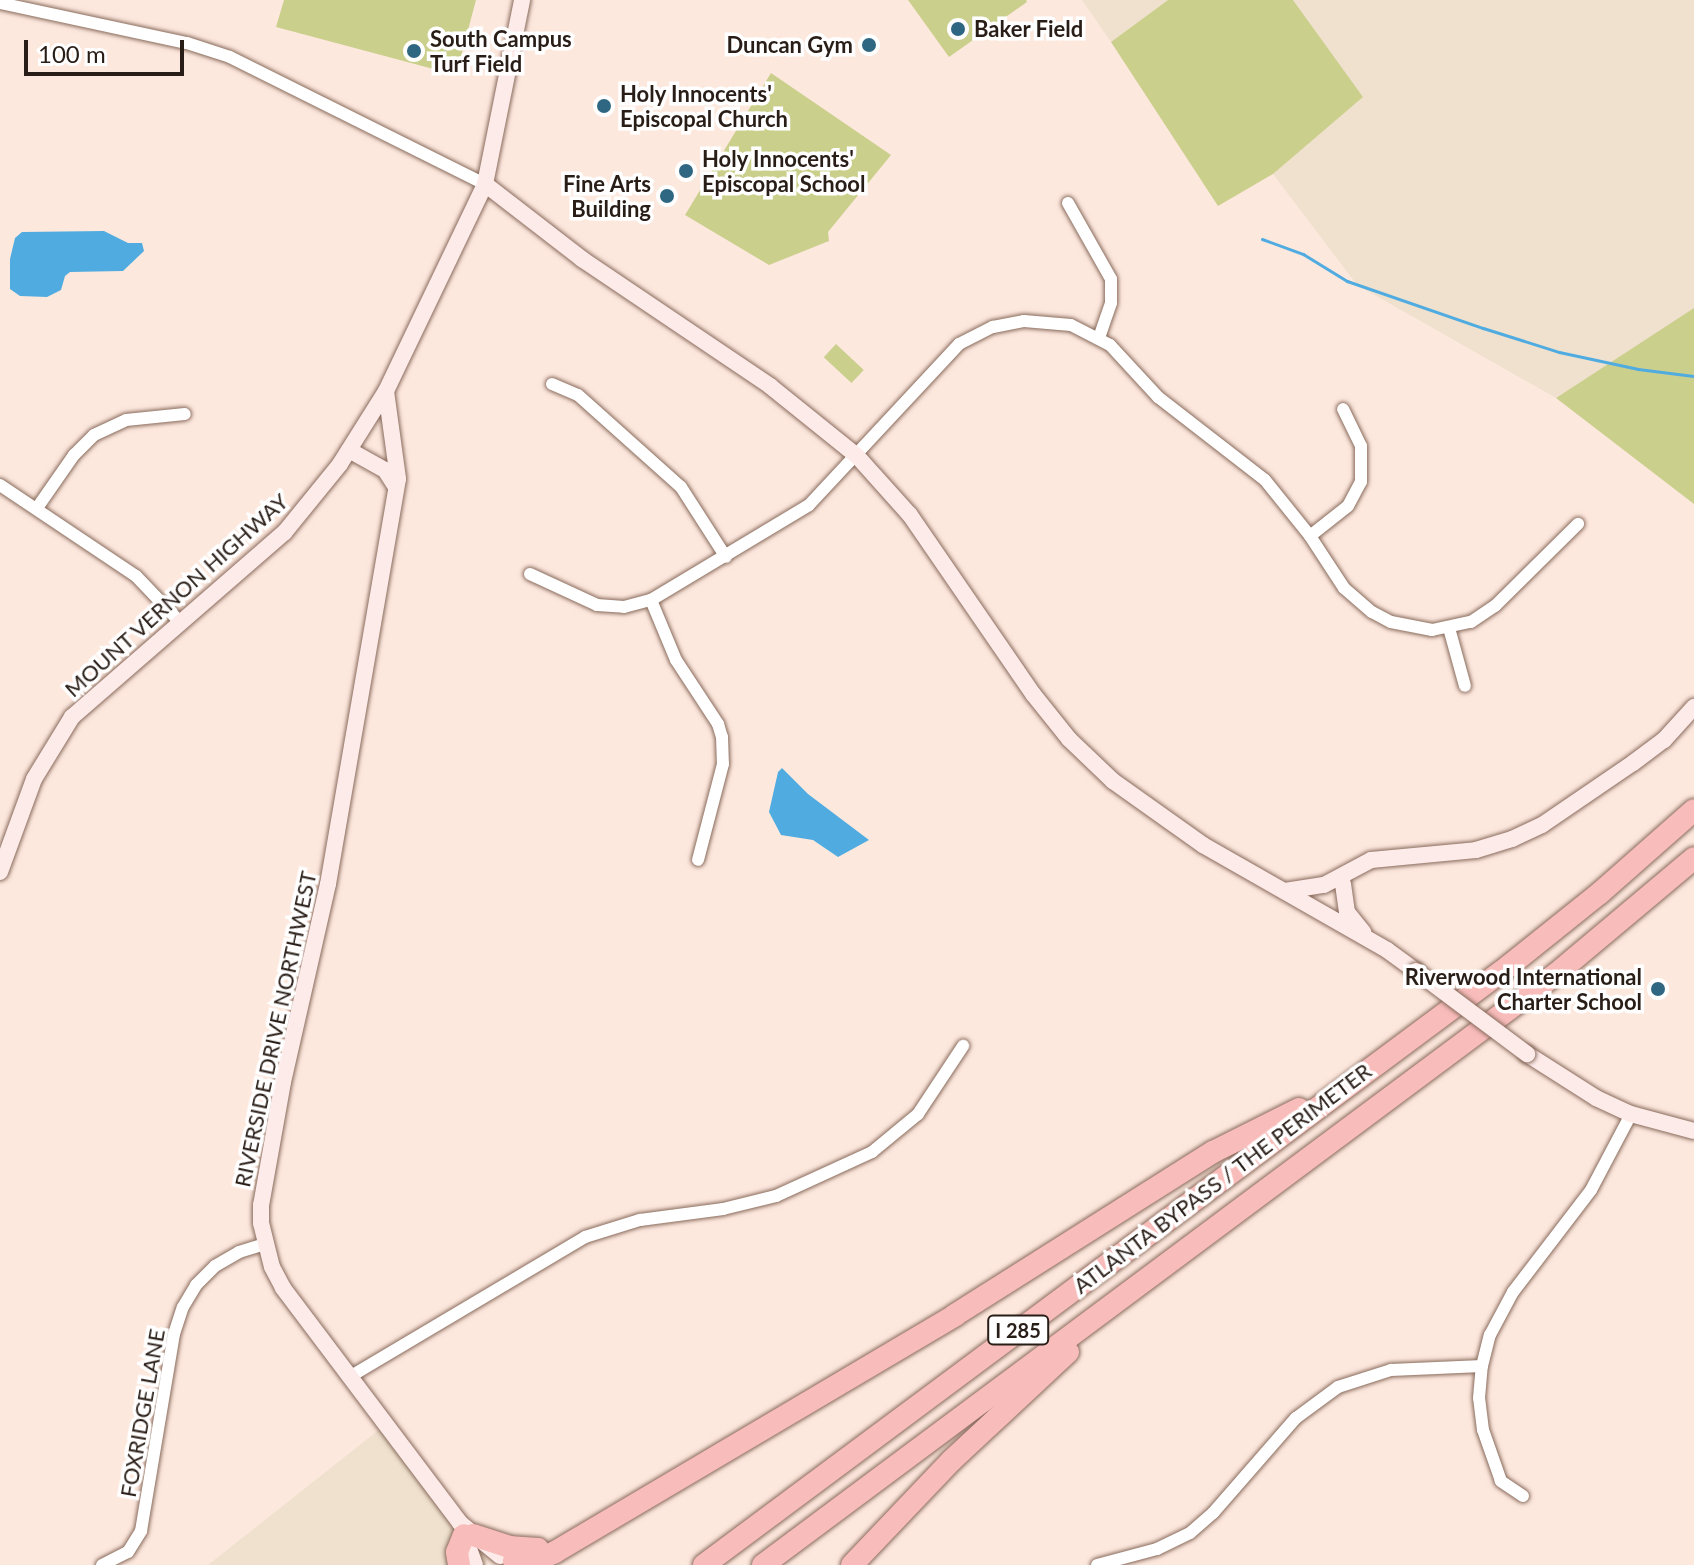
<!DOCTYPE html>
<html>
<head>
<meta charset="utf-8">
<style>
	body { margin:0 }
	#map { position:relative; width:1694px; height:1565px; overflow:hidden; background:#fde8de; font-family:Lato,sans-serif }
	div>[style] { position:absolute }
	.commercial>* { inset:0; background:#efe1ce }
	.green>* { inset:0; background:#cbcf8c; transform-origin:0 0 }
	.water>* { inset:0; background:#50ace0 }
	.stream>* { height:3px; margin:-1.5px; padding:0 1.5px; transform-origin:1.5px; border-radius:1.5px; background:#50ace0 }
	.roads { filter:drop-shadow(0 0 2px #896b5c) drop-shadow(0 0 2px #896b5c) }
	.street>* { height:12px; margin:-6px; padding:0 6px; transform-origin:6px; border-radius:6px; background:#fff }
	.secondary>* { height:16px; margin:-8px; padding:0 8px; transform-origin:8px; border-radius:8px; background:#fdebea }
	.highway>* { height:22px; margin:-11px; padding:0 11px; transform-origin:11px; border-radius:11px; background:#f8bcba }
	.bridges { filter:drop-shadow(0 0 2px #896b5c) drop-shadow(0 0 2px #896b5c) }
	.secondary-bridge>* { height:16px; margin:-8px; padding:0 8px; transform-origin:8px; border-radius:8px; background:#fdebea }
	.dots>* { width:22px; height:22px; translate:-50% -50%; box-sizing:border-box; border:4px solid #fff; border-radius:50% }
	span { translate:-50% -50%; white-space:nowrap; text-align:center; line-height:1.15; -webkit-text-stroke:7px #fff; paint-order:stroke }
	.shield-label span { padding:2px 6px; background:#fff; border:2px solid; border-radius:6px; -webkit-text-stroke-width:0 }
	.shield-label { font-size:20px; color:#291d17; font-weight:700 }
	.poi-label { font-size:22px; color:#291d17; font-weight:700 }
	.left { translate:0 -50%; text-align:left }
	.right { translate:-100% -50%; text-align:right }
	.street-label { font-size:22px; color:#291d17 }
	.scale { position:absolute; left:24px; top:40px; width:160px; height:36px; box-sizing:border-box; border:4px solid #291d17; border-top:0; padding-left:10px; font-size:24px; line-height:28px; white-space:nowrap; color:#291d17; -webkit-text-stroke:6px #fff; paint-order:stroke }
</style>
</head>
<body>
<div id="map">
	<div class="commercial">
		<i style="clip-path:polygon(1082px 0,1168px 0,1111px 42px)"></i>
		<i style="clip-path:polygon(1293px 0,1694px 0,1694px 308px,1556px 398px,1357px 285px,1273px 174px,1363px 97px)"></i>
		<i style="clip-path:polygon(380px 1429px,487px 1560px,486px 1565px,208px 1565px)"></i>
	</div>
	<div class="green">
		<i style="clip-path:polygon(284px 0,476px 0,456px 75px,276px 27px)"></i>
		<i style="clip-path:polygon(908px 0,1026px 0,1027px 2px,949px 57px)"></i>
		<i style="clip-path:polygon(1168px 0,1293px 0,1363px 97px,1273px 174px,1218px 206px,1111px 42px)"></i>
		<i style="clip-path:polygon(771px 73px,891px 155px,828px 232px,829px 241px,769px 265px,685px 215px)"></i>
		<i style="clip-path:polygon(1694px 308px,1694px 504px,1556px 398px)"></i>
		<i style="left:836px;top:344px;width:38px;height:18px;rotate:43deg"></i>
	</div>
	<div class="water">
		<i style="clip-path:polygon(104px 231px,128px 243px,142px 243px,144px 251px,123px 271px,70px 272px,65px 276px,61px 290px,47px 297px,20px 296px,10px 289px,10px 259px,15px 238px,22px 232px)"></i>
		<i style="clip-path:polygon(782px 768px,808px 794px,869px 840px,838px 857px,813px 840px,781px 835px,769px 812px,778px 772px)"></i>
	</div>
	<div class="stream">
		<i style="left:1262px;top:239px;width:44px;rotate:20.1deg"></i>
		<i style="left:1303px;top:254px;width:52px;rotate:31.5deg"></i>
		<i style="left:1347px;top:281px;width:144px;rotate:19.1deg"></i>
		<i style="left:1483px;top:328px;width:80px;rotate:17.5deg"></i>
		<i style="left:1559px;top:352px;width:81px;rotate:12.1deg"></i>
		<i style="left:1638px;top:369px;width:56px;rotate:7.1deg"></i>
	</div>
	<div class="roads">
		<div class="street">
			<i style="left:0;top:3px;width:191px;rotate:12.1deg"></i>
			<i style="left:187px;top:43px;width:45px;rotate:18deg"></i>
			<i style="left:230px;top:57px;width:285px;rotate:26.5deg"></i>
			<i style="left:1068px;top:203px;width:87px;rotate:60.5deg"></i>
			<i style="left:1111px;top:279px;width:24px;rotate:90deg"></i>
			<i style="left:1111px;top:303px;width:36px;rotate:109deg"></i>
			<i style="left:552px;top:384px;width:28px;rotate:23deg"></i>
			<i style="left:578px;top:395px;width:138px;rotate:41.8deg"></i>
			<i style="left:681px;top:487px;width:83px;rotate:57.3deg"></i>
			<i style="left:0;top:485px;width:164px;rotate:33.8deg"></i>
			<i style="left:136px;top:576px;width:64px;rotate:46.3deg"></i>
			<i style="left:37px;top:508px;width:65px;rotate:-55.1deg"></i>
			<i style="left:74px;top:455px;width:28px;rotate:-45deg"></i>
			<i style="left:94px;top:435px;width:35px;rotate:-25deg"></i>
			<i style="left:126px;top:420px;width:59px;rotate:-5.8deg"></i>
			<i style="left:1310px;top:536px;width:48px;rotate:-38.3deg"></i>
			<i style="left:1348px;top:506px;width:27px;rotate:-62deg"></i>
			<i style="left:1361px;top:482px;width:36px;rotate:-90deg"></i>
			<i style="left:1361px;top:446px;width:41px;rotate:-115.9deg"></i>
			<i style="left:530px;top:574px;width:74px;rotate:24.8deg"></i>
			<i style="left:597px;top:605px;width:27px;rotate:4deg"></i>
			<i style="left:624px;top:607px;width:28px;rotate:-15deg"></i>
			<i style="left:651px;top:600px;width:184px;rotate:-31deg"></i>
			<i style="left:809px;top:505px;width:220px;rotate:-47deg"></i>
			<i style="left:959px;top:344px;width:38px;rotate:-27deg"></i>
			<i style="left:993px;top:327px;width:32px;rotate:-11deg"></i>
			<i style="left:1024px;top:321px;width:47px;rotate:4.9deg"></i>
			<i style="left:1071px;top:325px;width:44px;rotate:27.1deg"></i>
			<i style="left:1110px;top:345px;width:71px;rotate:47.3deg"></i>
			<i style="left:1158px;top:397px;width:135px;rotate:37.8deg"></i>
			<i style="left:1265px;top:480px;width:72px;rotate:51.2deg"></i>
			<i style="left:1310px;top:536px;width:62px;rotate:56.8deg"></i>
			<i style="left:1344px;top:588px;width:37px;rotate:41deg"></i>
			<i style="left:1372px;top:612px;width:21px;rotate:28deg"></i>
			<i style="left:1391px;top:622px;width:42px;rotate:11deg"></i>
			<i style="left:1432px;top:630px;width:40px;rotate:-12deg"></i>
			<i style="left:1471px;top:622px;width:29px;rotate:-34deg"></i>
			<i style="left:1495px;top:606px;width:117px;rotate:-44.7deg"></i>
			<i style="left:651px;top:600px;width:65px;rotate:67.4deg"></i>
			<i style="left:676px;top:660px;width:77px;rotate:56.7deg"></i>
			<i style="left:718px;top:724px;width:14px;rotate:73deg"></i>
			<i style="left:722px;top:737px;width:27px;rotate:88deg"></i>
			<i style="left:723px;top:764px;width:99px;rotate:104.6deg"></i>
			<i style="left:1449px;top:628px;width:60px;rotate:74.6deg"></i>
			<i style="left:351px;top:1376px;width:272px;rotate:-30.7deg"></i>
			<i style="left:585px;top:1237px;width:58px;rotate:-17.2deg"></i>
			<i style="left:640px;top:1220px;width:84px;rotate:-7.5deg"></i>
			<i style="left:723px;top:1209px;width:55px;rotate:-13.8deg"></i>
			<i style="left:776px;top:1196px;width:106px;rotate:-24.6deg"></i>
			<i style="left:872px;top:1152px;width:60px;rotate:-39.6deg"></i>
			<i style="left:918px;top:1114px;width:82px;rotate:-56.5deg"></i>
			<i style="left:1523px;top:1496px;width:27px;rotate:-146deg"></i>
			<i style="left:1501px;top:1481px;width:54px;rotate:-109.4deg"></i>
			<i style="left:1483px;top:1430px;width:32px;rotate:-97deg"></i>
			<i style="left:1479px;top:1398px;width:32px;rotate:-85deg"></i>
			<i style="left:1482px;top:1366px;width:32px;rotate:-76deg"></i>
			<i style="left:1490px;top:1335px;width:49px;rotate:-61.9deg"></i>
			<i style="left:1513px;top:1292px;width:128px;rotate:-52.6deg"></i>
			<i style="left:1591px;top:1190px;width:86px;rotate:-62.2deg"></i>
			<i style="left:102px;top:1565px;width:29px;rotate:-27deg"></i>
			<i style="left:128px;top:1552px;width:25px;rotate:-58deg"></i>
			<i style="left:141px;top:1531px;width:200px;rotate:-80.5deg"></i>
			<i style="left:174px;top:1334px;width:28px;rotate:-72deg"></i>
			<i style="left:183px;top:1307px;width:26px;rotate:-59deg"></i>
			<i style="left:196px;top:1285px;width:27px;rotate:-45deg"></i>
			<i style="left:215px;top:1266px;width:28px;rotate:-30deg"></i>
			<i style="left:239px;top:1252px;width:27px;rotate:-17deg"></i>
			<i style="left:1097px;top:1565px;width:62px;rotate:-14.9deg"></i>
			<i style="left:1157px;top:1549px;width:37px;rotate:-26deg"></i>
			<i style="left:1190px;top:1533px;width:30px;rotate:-41deg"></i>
			<i style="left:1213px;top:1513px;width:126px;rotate:-48.9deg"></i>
			<i style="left:1296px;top:1418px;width:52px;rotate:-36.4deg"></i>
			<i style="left:1338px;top:1387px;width:56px;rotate:-17.8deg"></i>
			<i style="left:1391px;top:1370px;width:91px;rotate:-2.5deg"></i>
		</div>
		<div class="secondary">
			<i style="left:485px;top:184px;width:123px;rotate:37.7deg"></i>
			<i style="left:582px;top:259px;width:227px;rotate:34deg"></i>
			<i style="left:770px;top:386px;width:112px;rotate:38.8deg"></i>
			<i style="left:857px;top:456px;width:79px;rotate:48.1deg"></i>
			<i style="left:910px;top:515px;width:217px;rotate:55.5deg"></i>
			<i style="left:1033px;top:694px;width:58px;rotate:51.3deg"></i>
			<i style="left:1069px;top:739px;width:61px;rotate:43.7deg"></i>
			<i style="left:1113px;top:781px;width:110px;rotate:35.4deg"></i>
			<i style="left:1203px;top:845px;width:212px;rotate:29.7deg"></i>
			<i style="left:1387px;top:950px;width:36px;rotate:36deg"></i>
			<i style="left:386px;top:391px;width:89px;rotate:82.2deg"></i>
			<i style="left:398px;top:479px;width:411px;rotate:99.8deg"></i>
			<i style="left:328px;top:884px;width:203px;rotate:102.8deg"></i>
			<i style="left:283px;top:1082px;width:125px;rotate:100.1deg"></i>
			<i style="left:261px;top:1205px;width:18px;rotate:90deg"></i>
			<i style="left:261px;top:1223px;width:45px;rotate:76deg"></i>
			<i style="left:272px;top:1267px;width:24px;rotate:62deg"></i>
			<i style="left:283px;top:1288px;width:294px;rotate:53deg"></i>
			<i style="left:460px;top:1523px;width:52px;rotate:39.5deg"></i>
			<i style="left:349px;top:450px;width:41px;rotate:29.1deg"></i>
			<i style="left:385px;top:470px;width:20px;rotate:57deg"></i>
			<i style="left:0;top:872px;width:99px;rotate:-69.9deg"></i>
			<i style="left:34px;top:779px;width:73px;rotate:-58.5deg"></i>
			<i style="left:72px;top:717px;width:281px;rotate:-41deg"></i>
			<i style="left:284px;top:533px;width:89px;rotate:-50.9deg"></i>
			<i style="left:340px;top:464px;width:86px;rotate:-57.8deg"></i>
			<i style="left:386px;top:391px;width:229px;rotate:-64.4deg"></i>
			<i style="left:485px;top:184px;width:188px;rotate:-78.6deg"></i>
			<i style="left:1343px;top:884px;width:28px;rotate:82deg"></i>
			<i style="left:1347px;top:912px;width:26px;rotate:51deg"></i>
			<i style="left:1285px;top:891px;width:39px;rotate:-9deg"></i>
			<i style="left:1324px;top:885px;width:53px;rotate:-28deg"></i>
			<i style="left:1371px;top:860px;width:105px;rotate:-5.4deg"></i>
			<i style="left:1476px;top:850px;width:38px;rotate:-17deg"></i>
			<i style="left:1512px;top:839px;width:33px;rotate:-25deg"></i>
			<i style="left:1542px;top:825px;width:110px;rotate:-34.3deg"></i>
			<i style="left:1633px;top:763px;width:39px;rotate:-37deg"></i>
			<i style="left:1664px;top:740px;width:45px;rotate:-47.7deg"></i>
			<i style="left:1527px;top:1054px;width:82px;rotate:32.5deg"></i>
			<i style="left:1596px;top:1098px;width:38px;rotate:25deg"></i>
			<i style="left:1631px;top:1114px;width:65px;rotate:15.1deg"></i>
			<i style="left:463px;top:1532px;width:35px;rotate:70deg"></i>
		</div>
		<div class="highway">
			<i style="left:473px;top:1535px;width:38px;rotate:18deg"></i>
			<i style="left:509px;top:1547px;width:29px;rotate:4deg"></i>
			<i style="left:514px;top:1561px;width:20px"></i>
			<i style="left:534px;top:1561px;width:23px;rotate:-23deg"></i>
			<i style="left:555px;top:1552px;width:465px;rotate:-30.6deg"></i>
			<i style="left:955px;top:1315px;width:305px;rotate:-32.3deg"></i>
			<i style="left:1213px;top:1152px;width:96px;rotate:-26.6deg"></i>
			<i style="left:459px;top:1565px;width:13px;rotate:-99deg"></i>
			<i style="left:457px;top:1552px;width:18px;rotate:-68deg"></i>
			<i style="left:704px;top:1565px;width:1005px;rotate:-36.66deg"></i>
			<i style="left:1510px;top:965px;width:115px;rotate:-38.7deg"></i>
			<i style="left:1600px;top:893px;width:125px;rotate:-41.4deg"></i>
			<i style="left:763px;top:1565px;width:989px;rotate:-36.7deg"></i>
			<i style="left:1556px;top:974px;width:180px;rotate:-40deg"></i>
			<i style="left:852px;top:1565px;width:144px;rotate:-46.4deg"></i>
			<i style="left:951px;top:1461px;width:160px;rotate:-43deg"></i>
		</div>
	</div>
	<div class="bridges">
		<div class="secondary-bridge">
			<i style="left:1416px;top:971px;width:139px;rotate:36.8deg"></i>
		</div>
	</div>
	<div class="dots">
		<i style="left:958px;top:29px;background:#2f6681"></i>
		<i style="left:869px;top:45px;background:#2f6681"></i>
		<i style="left:414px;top:51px;background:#2f6681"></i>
		<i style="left:604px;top:106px;background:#2f6681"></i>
		<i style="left:686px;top:171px;background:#2f6681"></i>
		<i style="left:667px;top:196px;background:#2f6681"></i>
		<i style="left:1658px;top:989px;background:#2f6681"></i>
	</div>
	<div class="shield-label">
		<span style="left:1018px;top:1330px">I 285</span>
	</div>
	<div class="poi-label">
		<span class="left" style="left:974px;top:29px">Baker Field</span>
		<span class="left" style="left:430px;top:51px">South Campus<br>Turf Field</span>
		<span class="right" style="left:853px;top:45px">Duncan Gym</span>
		<span class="left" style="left:620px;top:106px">Holy Innocents'<br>Episcopal Church</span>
		<span class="left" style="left:702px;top:171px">Holy Innocents'<br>Episcopal School</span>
		<span class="right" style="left:651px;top:196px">Fine Arts<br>Building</span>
		<span class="right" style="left:1642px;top:989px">Riverwood International<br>Charter School</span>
	</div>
	<div class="street-label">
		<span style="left:176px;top:595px;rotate:-42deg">MOUNT VERNON HIGHWAY</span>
		<span style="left:275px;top:1029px;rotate:-78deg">RIVERSIDE DRIVE NORTHWEST</span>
		<span style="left:1222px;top:1178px;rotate:-37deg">ATLANTA BYPASS / THE PERIMETER</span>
		<span style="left:142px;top:1413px;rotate:-80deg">FOXRIDGE LANE</span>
	</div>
	<div class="scale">100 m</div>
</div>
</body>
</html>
